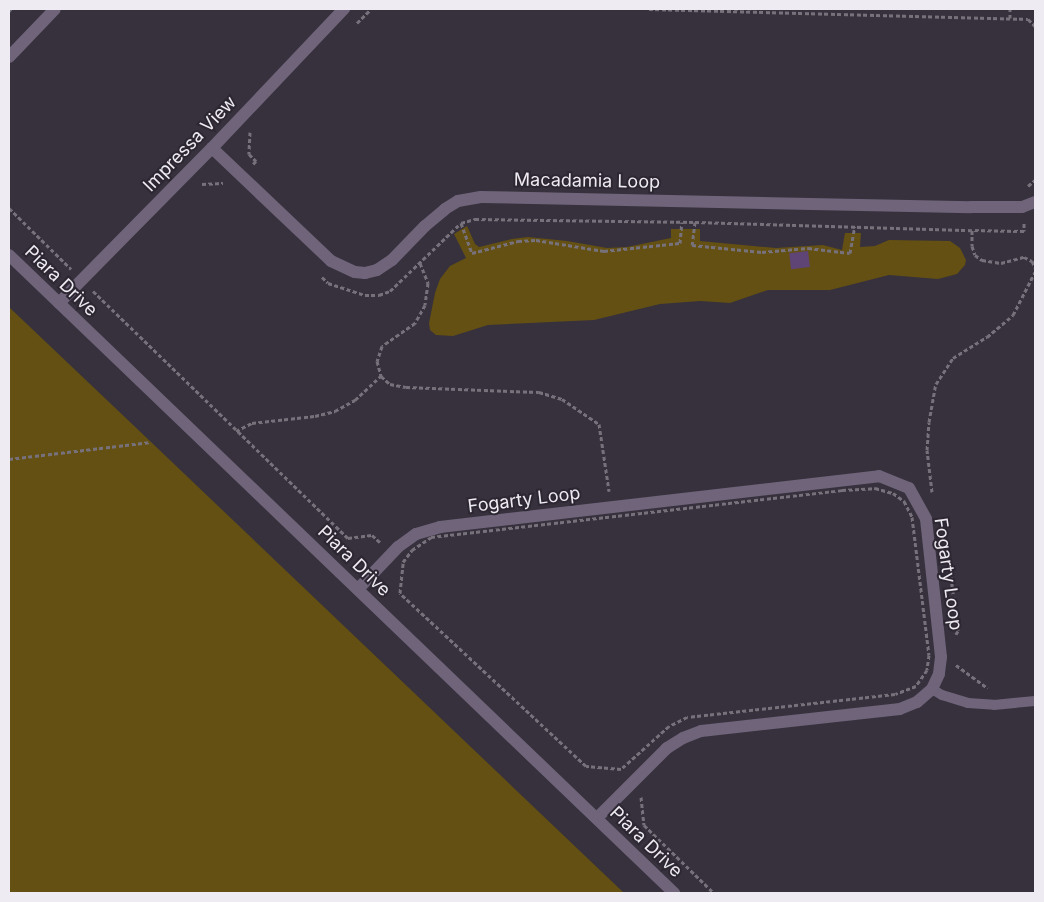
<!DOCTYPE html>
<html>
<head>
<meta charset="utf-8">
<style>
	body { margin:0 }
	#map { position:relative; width:1044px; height:902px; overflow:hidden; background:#36313c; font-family:Inter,sans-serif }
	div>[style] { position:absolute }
	.green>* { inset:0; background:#645013 }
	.building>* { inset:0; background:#5e4575; transform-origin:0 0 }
	.path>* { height:3px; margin-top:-1.5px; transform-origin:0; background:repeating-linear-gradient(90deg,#76717b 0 4px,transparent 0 6.5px) }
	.service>* { height:10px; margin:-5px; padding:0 5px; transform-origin:5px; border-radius:5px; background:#6f647a }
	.minor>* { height:12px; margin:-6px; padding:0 6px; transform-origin:6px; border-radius:6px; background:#6f647a }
	.tertiary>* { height:12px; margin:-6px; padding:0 6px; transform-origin:6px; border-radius:6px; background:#6f647a }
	span { translate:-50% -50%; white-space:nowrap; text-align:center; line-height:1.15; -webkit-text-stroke:4px #2c2732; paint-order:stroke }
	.street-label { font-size:18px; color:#eeebf2 }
	.frame { position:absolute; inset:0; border:10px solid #eeebf2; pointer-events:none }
</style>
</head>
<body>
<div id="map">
	<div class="green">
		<i style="clip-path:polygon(467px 226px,475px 244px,479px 247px,512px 239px,528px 237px,567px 241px,607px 248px,627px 247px,671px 238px,671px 229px,700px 229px,700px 241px,776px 248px,823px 245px,842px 250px,845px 233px,861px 233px,860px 247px,875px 246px,889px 240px,950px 241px,960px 248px,966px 260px,965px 265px,957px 274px,938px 279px,889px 275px,830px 290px,768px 290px,730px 303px,700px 301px,660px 304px,594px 320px,488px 325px,453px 336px,436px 335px,430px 330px,429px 323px,435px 293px,440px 279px,450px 266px,466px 258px,454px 234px)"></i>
		<i style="clip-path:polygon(9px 307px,151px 442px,624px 893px,9px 893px)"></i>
	</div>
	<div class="building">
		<i style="left:808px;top:251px;width:16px;height:19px;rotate:83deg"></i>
	</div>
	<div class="path">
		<i style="left:649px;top:9px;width:379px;rotate:1.5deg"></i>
		<i style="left:1028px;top:19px;width:10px;rotate:45deg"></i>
		<i style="left:9px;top:11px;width:3px;rotate:-45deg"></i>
		<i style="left:1010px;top:18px;width:9px;rotate:-90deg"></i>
		<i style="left:357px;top:23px;width:20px;rotate:-45deg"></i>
		<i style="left:250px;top:132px;width:22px;rotate:93deg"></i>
		<i style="left:249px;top:154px;width:10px;rotate:45deg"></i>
		<i style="left:256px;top:161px;width:4px;rotate:135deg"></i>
		<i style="left:202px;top:184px;width:21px;rotate:-3deg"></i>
		<i style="left:1028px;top:186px;width:9px;rotate:-41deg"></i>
		<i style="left:9px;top:208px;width:87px;rotate:44.5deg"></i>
		<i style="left:695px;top:222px;width:23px;rotate:97deg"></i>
		<i style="left:692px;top:245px;width:70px;rotate:5.7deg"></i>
		<i style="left:762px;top:252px;width:46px;rotate:-5deg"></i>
		<i style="left:808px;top:248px;width:42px;rotate:6.8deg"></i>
		<i style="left:850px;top:253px;width:27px;rotate:-80deg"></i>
		<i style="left:461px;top:223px;width:32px;rotate:70deg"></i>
		<i style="left:472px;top:253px;width:48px;rotate:-14.6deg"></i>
		<i style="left:518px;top:241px;width:18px;rotate:-3deg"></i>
		<i style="left:536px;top:240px;width:69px;rotate:9.2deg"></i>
		<i style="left:604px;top:251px;width:76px;rotate:-6deg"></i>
		<i style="left:680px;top:243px;width:21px;rotate:-85deg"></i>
		<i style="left:1024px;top:223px;width:8px;rotate:90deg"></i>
		<i style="left:1024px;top:231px;width:52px;rotate:-178.9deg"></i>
		<i style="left:972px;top:230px;width:16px;rotate:90deg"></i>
		<i style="left:972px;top:246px;width:9px;rotate:72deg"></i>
		<i style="left:975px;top:255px;width:9px;rotate:36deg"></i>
		<i style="left:982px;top:260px;width:19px;rotate:9deg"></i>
		<i style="left:1001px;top:263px;width:24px;rotate:-15deg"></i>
		<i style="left:1024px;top:257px;width:9px;rotate:27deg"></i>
		<i style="left:1032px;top:261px;width:7px;rotate:63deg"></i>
		<i style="left:420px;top:263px;width:22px;rotate:68deg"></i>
		<i style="left:428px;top:283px;width:22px;rotate:98deg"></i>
		<i style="left:425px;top:305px;width:21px;rotate:119deg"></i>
		<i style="left:415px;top:323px;width:40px;rotate:145.1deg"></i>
		<i style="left:382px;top:346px;width:16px;rotate:108deg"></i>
		<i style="left:377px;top:361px;width:16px;rotate:75deg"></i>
		<i style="left:381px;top:376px;width:12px;rotate:42deg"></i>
		<i style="left:390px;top:384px;width:16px;rotate:11deg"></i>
		<i style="left:406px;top:387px;width:133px;rotate:2.2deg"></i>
		<i style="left:539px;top:392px;width:24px;rotate:17deg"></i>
		<i style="left:562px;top:399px;width:45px;rotate:34deg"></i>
		<i style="left:599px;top:424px;width:68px;rotate:81.5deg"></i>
		<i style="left:322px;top:277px;width:8px;rotate:45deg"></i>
		<i style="left:328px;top:283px;width:39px;rotate:18deg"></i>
		<i style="left:365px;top:295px;width:14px"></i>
		<i style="left:379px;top:295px;width:12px;rotate:-20deg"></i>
		<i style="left:390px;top:291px;width:98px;rotate:-43.8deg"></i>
		<i style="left:461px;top:223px;width:15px;rotate:-16deg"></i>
		<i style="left:475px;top:219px;width:220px;rotate:0.8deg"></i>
		<i style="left:695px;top:222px;width:277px;rotate:1.7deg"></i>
		<i style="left:93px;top:291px;width:355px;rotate:44.1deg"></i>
		<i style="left:348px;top:538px;width:24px;rotate:-7deg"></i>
		<i style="left:372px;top:535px;width:12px;rotate:42deg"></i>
		<i style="left:236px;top:431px;width:18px;rotate:-27deg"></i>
		<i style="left:252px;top:423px;width:63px;rotate:-6.3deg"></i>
		<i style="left:315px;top:416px;width:21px;rotate:-14deg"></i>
		<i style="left:335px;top:411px;width:23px;rotate:-29deg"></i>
		<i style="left:355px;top:400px;width:35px;rotate:-43deg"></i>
		<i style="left:9px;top:459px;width:143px;rotate:-6.8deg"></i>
		<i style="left:875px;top:488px;width:19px;rotate:16deg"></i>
		<i style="left:893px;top:493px;width:14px;rotate:36deg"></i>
		<i style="left:904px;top:501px;width:18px;rotate:63deg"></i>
		<i style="left:912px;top:517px;width:139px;rotate:83deg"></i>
		<i style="left:929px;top:655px;width:15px;rotate:98deg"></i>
		<i style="left:927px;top:670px;width:19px;rotate:125deg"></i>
		<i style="left:916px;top:686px;width:22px;rotate:159deg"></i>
		<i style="left:895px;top:694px;width:209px;rotate:173.7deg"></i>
		<i style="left:687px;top:717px;width:20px;rotate:153deg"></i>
		<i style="left:669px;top:726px;width:64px;rotate:138.1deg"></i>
		<i style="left:621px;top:769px;width:35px;rotate:-175deg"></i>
		<i style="left:586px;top:766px;width:254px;rotate:-137.1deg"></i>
		<i style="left:400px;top:593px;width:31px;rotate:-84deg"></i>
		<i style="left:403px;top:562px;width:15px;rotate:-53deg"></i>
		<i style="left:412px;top:550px;width:23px;rotate:-34deg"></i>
		<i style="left:431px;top:537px;width:414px;rotate:-6.5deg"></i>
		<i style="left:842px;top:490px;width:33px;rotate:-3deg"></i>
		<i style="left:932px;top:492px;width:42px;rotate:-96.8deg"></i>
		<i style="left:927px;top:450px;width:28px;rotate:-86deg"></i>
		<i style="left:929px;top:422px;width:39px;rotate:-80deg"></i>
		<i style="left:936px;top:384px;width:31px;rotate:-57deg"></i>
		<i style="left:953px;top:358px;width:40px;rotate:-32deg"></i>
		<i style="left:987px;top:337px;width:34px;rotate:-40deg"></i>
		<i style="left:1013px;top:315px;width:48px;rotate:-62.9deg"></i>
		<i style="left:951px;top:577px;width:54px;rotate:82.6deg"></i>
		<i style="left:958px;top:631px;width:4px;rotate:124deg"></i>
		<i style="left:956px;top:665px;width:39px;rotate:36deg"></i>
		<i style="left:641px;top:797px;width:28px;rotate:84deg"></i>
		<i style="left:644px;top:825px;width:98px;rotate:44.2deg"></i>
	</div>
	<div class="service">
		<i style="left:932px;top:689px;width:12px;rotate:31deg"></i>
		<i style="left:942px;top:695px;width:27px;rotate:17deg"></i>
		<i style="left:968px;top:703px;width:26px;rotate:4deg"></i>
		<i style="left:994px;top:705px;width:41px;rotate:-5.6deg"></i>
	</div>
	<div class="minor">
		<i style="left:212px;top:148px;width:164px;rotate:43.5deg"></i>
		<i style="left:331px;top:261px;width:26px;rotate:25deg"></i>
		<i style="left:355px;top:272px;width:10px;rotate:6deg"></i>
		<i style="left:365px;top:273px;width:12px;rotate:-14deg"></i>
		<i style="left:377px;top:270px;width:18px;rotate:-34deg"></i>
		<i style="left:392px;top:260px;width:47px;rotate:-45.9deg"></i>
		<i style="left:425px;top:226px;width:26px;rotate:-40deg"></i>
		<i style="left:445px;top:209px;width:15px;rotate:-32deg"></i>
		<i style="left:458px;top:201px;width:23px;rotate:-10deg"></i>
		<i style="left:481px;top:197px;width:490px;rotate:1.2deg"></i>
		<i style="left:971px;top:207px;width:51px"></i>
		<i style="left:1022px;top:207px;width:14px;rotate:-21deg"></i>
		<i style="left:59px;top:303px;width:218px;rotate:-45.4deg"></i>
		<i style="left:212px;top:148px;width:192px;rotate:-46.5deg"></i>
		<i style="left:358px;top:589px;width:58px;rotate:-46.4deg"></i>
		<i style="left:398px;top:547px;width:22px;rotate:-36deg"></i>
		<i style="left:416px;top:534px;width:25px;rotate:-16deg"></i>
		<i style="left:440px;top:527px;width:442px;rotate:-6.6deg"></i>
		<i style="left:879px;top:476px;width:32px;rotate:22deg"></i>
		<i style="left:909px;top:488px;width:35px;rotate:61deg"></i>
		<i style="left:926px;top:519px;width:139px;rotate:83.8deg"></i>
		<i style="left:941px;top:657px;width:17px;rotate:97deg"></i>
		<i style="left:939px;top:674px;width:17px;rotate:115deg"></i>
		<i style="left:932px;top:689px;width:20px;rotate:139deg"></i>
		<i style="left:917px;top:702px;width:18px;rotate:158deg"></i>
		<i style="left:900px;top:709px;width:200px;rotate:173.7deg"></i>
		<i style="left:701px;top:731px;width:19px;rotate:159deg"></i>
		<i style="left:683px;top:738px;width:19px;rotate:148deg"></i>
		<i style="left:667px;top:748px;width:99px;rotate:135deg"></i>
	</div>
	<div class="tertiary">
		<i style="left:9px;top:57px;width:66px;rotate:-46.2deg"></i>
		<i style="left:9px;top:255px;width:922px;rotate:43.81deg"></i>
	</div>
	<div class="street-label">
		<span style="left:190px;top:144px;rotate:-46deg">Impressa View</span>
		<span style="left:587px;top:181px;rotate:1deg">Macadamia Loop</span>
		<span style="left:61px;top:281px;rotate:44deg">Piara Drive</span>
		<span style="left:524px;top:500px;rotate:-7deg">Fogarty Loop</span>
		<span style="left:354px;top:561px;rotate:44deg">Piara Drive</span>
		<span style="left:948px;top:574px;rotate:82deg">Fogarty Loop</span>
		<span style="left:646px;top:842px;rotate:44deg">Piara Drive</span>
	</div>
	<div class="frame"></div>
</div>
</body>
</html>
